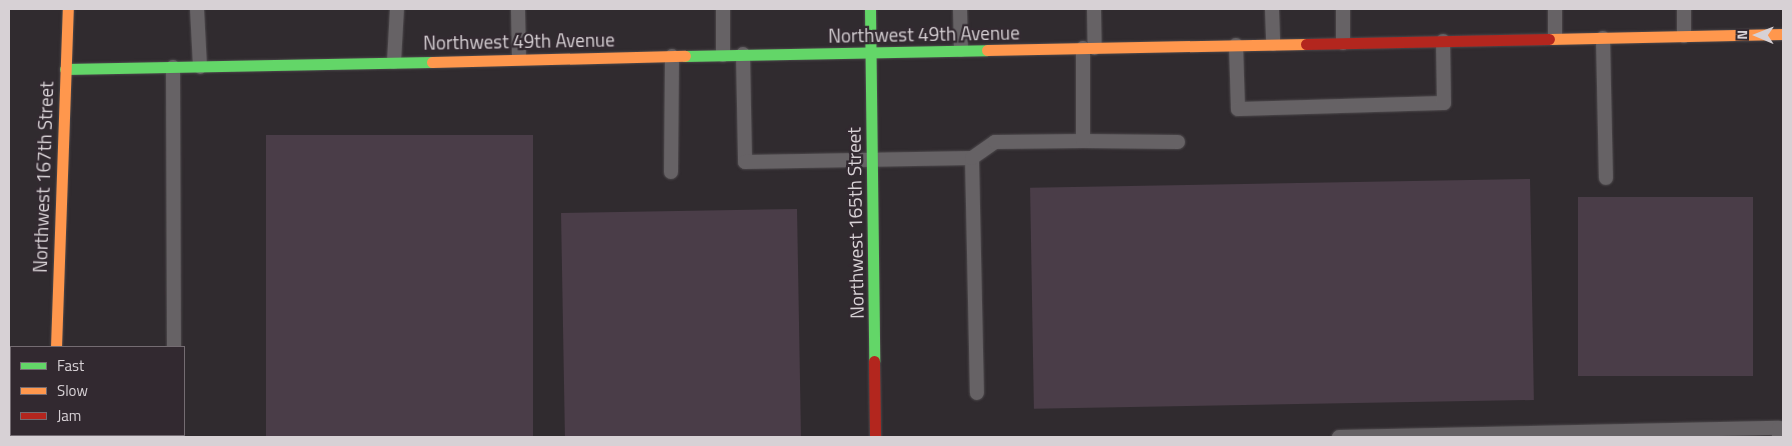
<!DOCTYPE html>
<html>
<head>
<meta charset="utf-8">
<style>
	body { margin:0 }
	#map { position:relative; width:1792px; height:446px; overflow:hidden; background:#302b2f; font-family:"Titillium Web",sans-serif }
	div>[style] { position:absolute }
	.building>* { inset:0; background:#4a3d48; transform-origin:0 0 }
	.roads { filter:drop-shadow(0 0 1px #4d494c) drop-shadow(0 0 1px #4d494c) }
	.lane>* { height:14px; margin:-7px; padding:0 7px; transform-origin:7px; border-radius:7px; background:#666265 }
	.fast>* { height:11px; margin:-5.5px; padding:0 5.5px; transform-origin:5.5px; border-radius:5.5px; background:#63d668 }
	.slow>* { height:11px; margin:-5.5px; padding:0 5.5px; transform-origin:5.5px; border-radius:5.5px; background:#ff974d }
	.jam>* { height:11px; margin:-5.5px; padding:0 5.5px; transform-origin:5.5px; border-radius:5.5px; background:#b3261e }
	span { translate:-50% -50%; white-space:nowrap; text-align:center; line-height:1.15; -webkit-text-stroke:4.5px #322930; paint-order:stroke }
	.street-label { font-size:19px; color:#d7d1d5 }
	.frame { position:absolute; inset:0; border:10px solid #d7d1d5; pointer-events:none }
	.legend { position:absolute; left:10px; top:346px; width:175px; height:90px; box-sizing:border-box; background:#322930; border:1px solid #746c72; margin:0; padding:6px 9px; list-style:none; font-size:15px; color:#d7d1d5 }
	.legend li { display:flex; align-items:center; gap:10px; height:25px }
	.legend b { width:25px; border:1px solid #746c72 }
	.north { position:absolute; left:1732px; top:10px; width:50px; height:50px; -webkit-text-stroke:4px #322930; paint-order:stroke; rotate:271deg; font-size:14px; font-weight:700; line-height:20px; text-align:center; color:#d7d1d5 }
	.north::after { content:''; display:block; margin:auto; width:18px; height:22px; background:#d7d1d5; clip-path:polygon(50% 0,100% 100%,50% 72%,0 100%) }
</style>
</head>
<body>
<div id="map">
	<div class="building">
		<i style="left:533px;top:135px;width:302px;height:267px;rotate:90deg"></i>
		<i style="left:1530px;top:179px;width:221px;height:500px;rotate:89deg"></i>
		<i style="left:1753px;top:197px;width:179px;height:175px;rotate:90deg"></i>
		<i style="left:797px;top:209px;width:228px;height:236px;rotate:89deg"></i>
	</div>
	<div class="roads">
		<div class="lane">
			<i style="left:197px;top:9px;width:58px;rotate:87deg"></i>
			<i style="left:518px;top:9px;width:49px;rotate:88.8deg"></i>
			<i style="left:723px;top:9px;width:46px;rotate:90deg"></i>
			<i style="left:960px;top:9px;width:41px;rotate:88.6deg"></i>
			<i style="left:1094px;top:9px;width:39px;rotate:89deg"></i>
			<i style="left:1272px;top:9px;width:35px;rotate:88deg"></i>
			<i style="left:1343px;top:9px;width:34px;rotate:90deg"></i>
			<i style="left:1555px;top:9px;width:29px;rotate:90deg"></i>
			<i style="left:1684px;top:9px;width:27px;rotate:90deg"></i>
			<i style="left:1603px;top:38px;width:140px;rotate:88.8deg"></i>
			<i style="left:1236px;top:45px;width:64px;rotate:88.2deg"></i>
			<i style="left:1238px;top:109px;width:206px;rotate:-1.7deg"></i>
			<i style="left:1444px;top:103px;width:62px;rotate:-90.9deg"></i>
			<i style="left:743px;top:54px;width:108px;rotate:88.9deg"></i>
			<i style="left:745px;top:162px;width:227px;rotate:-1deg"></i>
			<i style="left:972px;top:158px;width:235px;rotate:88.8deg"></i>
			<i style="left:394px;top:62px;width:53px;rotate:-86.8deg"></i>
			<i style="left:173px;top:67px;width:280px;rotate:89.8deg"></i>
			<i style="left:1083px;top:141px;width:95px;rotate:0.6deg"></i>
			<i style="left:972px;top:158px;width:28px;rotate:-35deg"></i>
			<i style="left:995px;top:142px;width:88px;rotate:-0.7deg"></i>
			<i style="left:1083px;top:141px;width:93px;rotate:-90deg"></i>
			<i style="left:671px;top:172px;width:116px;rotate:-89.5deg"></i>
			<i style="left:174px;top:435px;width:2px;rotate:90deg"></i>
			<i style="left:1339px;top:437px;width:440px;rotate:-1.2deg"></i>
			<i style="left:1779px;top:428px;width:9px;rotate:90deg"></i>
		</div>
		<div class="fast">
			<i style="left:870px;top:9px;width:352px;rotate:89.3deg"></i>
			<i style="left:685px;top:56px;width:302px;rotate:-1.1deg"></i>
			<i style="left:65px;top:69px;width:367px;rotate:-1.1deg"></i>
			<i style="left:55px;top:435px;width:2px;rotate:90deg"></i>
		</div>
		<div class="slow">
			<i style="left:1549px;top:39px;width:234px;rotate:-1.2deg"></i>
			<i style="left:987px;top:50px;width:319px;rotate:-1.1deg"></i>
			<i style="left:432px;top:62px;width:253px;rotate:-1.4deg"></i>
			<i style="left:56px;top:347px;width:338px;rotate:-88deg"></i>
		</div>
		<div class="jam">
			<i style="left:1306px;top:44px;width:243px;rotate:-1.2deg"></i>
			<i style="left:874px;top:361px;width:76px;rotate:89.2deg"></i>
		</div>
	</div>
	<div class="street-label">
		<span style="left:924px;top:34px;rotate:-1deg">Northwest 49th Avenue</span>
		<span style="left:519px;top:41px;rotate:-1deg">Northwest 49th Avenue</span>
		<span style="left:43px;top:177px;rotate:-88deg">Northwest 167th Street</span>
		<span style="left:855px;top:223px;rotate:-91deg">Northwest 165th Street</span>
	</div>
	<div class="frame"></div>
	<ul class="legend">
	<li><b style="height:6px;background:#63d668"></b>Fast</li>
	<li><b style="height:6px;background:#ff974d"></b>Slow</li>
	<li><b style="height:6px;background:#b3261e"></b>Jam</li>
	</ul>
	<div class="north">N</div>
</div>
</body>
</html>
